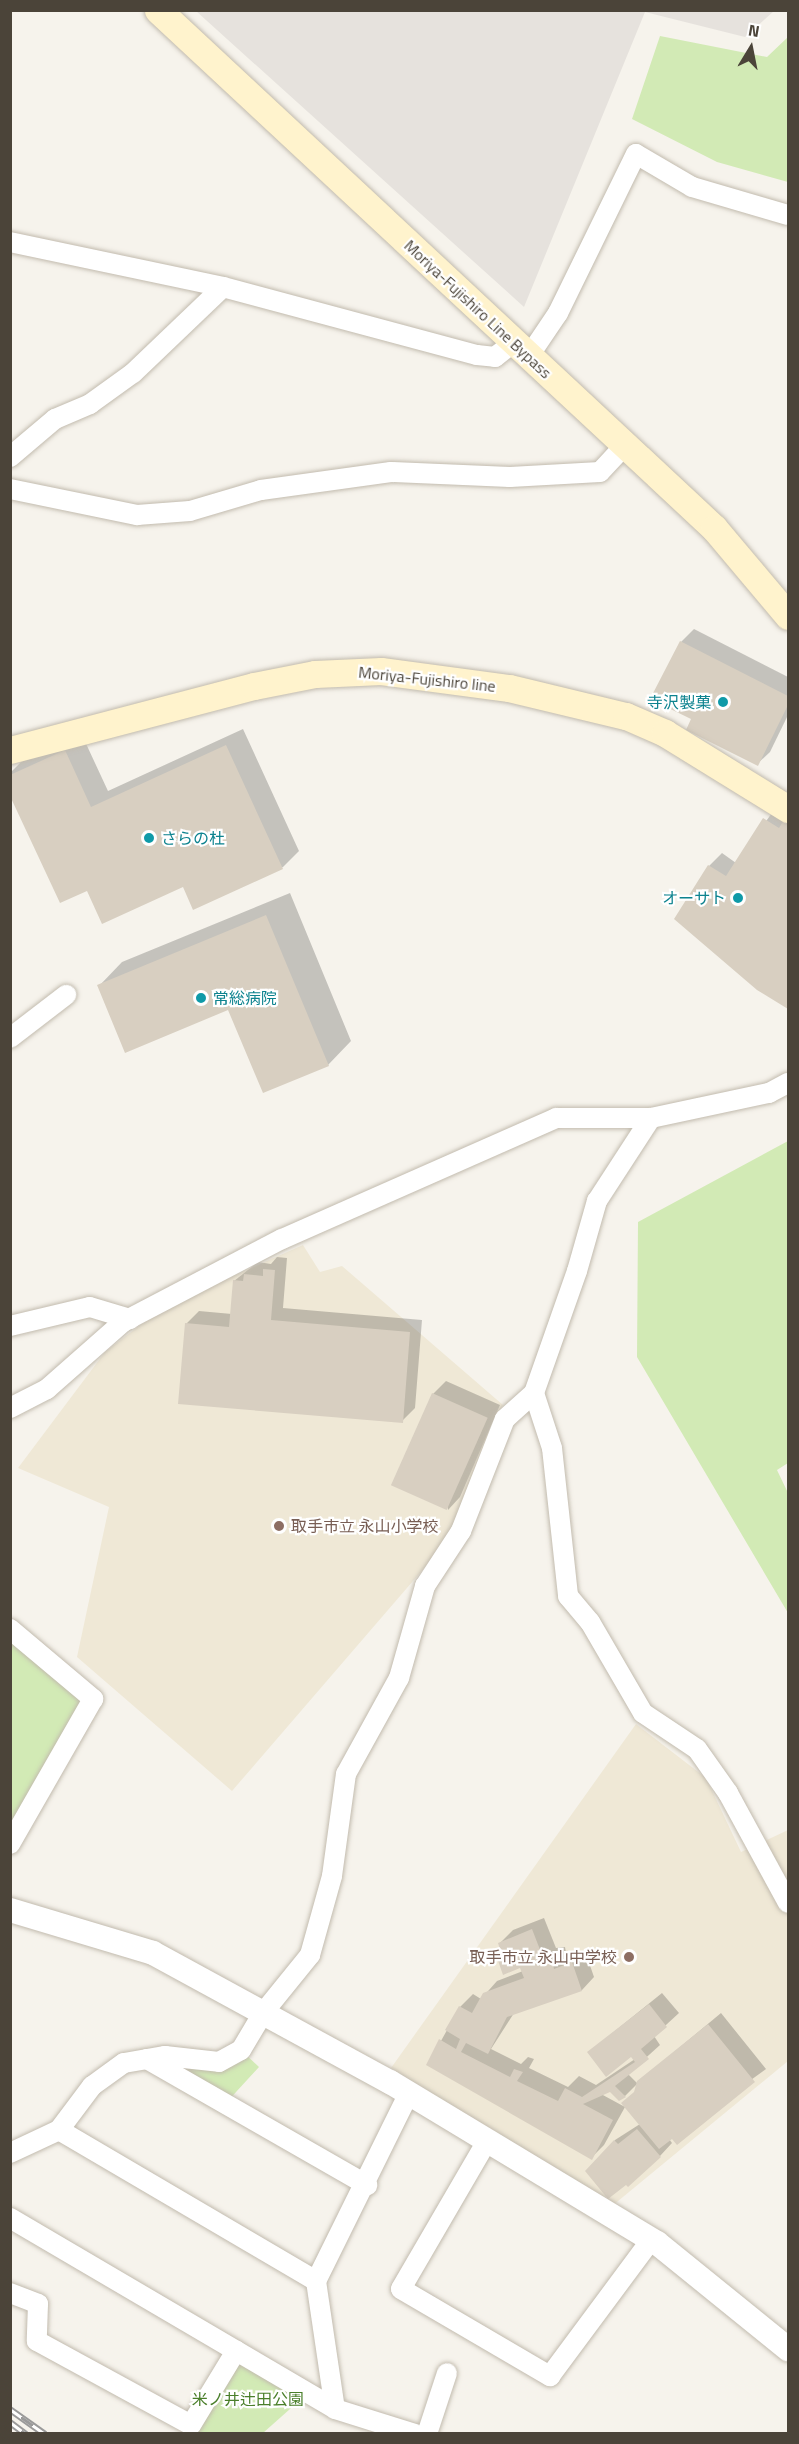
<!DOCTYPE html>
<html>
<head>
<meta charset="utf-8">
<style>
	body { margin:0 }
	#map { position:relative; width:799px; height:2444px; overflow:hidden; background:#f6f3ec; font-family:"Titillium Web","Noto Sans JP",sans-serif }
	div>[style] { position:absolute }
	.industrial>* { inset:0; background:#e6e2dd }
	.education>* { inset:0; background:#efe8d6 }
	.green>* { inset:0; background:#d2eab5 }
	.shadow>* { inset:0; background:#0003 }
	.building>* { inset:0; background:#d8cfc1; transform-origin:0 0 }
	.roads { filter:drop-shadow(0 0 2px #c2bbae) drop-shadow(0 0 2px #c2bbae) }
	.minor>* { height:20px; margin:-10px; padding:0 10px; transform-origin:10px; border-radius:10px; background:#fff }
	.tertiary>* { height:24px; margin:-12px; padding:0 12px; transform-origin:12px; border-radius:12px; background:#fff }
	.secondary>* { height:27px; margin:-13.5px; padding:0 13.5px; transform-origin:13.5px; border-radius:13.5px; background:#fff3cd }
	.rail>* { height:7px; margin-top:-3.5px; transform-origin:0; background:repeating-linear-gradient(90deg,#fff 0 14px,#9a9a9a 0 28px); box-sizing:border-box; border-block:2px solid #9a9a9a }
	.dots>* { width:16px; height:16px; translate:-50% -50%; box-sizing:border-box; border:3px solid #fff; border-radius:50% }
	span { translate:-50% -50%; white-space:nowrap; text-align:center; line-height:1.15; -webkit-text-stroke:4.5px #fff; paint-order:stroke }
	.street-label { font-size:16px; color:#4b4439 }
	.culture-label { font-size:16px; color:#0d838f }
	.right { translate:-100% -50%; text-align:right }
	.left { translate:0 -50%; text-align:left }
	.education-label { font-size:16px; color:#785e54 }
	.park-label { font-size:16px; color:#4a7f2a }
	.frame { position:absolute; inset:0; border:12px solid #4b4439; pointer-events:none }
	.north { position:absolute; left:721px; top:18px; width:60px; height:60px; -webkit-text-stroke:4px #fff; paint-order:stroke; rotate:10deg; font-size:16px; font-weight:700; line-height:24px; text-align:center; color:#4b4439 }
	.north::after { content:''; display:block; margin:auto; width:21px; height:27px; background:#4b4439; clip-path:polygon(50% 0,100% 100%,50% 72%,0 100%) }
</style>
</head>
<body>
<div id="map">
	<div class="industrial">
		<i style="clip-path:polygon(196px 11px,774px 11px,745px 37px,645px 12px,524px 307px)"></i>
	</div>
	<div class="education">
		<i style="clip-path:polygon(303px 1245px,320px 1272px,342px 1266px,503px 1405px,491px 1425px,472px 1487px,444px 1545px,232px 1791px,77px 1657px,109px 1507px,18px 1468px,105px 1352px,164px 1307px)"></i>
		<i style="clip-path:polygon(636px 1724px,706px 1778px,741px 1852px,788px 1830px,788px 2061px,612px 2206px,391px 2068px)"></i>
	</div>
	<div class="green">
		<i style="clip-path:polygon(660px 36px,767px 57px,788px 37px,788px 182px,717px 162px,632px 119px)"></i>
		<i style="clip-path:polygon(788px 1141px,788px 1463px,777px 1470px,788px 1493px,788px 1613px,637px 1357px,638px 1222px)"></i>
		<i style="clip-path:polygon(11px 1629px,93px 1699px,11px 1844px)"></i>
		<i style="clip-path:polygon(241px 2050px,259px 2067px,225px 2104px,165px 2056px,219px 2062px)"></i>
		<i style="clip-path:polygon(236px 2351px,308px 2393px,263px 2433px,187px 2434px)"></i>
	</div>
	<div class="shadow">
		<i style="clip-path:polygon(694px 629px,788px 677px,788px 715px,770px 752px,757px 764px,693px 719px,681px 642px)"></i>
		<i style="clip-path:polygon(243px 729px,299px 851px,283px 867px,194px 908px,184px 885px,88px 889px,10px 793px,10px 773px,21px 762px,82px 735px,108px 791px)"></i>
		<i style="clip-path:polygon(777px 806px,788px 813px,788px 1007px,758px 988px,709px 866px,722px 853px,736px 863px)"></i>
		<i style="clip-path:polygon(290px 893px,351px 1041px,328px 1065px,229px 1008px,99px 986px,122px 962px)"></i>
		<i style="clip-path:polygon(277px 1257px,287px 1258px,283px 1308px,422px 1320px,415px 1408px,402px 1421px,186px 1324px,199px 1311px,232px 1314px,234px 1281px,258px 1262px,271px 1264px)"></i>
		<i style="clip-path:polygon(446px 1381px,500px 1405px,460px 1497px,448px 1510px,433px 1394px)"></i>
		<i style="clip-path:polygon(544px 1918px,556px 1948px,565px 1947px,567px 1958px,585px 1951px,594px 1977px,582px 1990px,514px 2013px,491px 2049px,521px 2064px,528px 2057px,534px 2059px,529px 2068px,568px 2087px,579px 2076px,596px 2085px,635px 2059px,631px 2054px,589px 2052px,662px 1993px,679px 2013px,654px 2036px,660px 2045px,628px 2074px,637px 2083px,721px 2013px,766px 2069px,672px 2137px,669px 2139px,672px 2143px,660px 2156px,604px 2155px,615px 2140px,640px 2124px,638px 2083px,625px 2096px,611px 2090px,601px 2094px,625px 2107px,604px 2145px,591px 2158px,428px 2064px,460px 2007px,473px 1994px,481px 1999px,497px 1981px,523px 1971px,521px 1966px,497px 1955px,502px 1950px,500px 1943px,513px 1930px)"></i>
	</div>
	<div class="building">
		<i style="clip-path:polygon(680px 641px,788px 696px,788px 705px,758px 766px,686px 730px,691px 719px,650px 699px)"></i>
		<i style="clip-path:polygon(226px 745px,283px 869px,193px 910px,183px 887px,102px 924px,87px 891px,60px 903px,10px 796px,10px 775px,65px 750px,91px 807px)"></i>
		<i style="clip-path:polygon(763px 818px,779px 828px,785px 818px,788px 820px,788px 1009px,757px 990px,674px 919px,708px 865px,726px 876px)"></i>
		<i style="clip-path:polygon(266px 915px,329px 1066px,263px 1093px,228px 1010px,125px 1053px,97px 985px)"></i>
		<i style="clip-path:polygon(263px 1269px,275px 1270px,271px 1320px,410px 1332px,403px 1423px,178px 1404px,185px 1323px,229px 1327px,233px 1280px,243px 1281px,244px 1274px,263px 1276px)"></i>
		<i style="left:432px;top:1393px;width:61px;height:101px;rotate:24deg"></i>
		<i style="clip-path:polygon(532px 1929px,544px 1960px,552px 1959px,554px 1969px,572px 1962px,582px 1991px,507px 2017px,488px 2054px,466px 2043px,461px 2052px,510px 2077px,514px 2069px,523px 2072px,517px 2081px,558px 2101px,565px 2088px,582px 2097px,635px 2062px,631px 2057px,606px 2077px,587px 2052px,649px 2004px,667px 2027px,641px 2049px,649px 2059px,615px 2086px,626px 2097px,619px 2101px,610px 2092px,583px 2104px,613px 2120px,592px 2160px,426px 2065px,439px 2039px,456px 2049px,460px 2039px,445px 2030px,459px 2006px,472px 2013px,483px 1993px,524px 1978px,520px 1968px,503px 1975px,496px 1955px,501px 1953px,498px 1943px)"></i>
		<i style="clip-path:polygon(708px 2024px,755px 2082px,677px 2145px,672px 2139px,659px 2149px,621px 2103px,634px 2092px,637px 2081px)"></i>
		<i style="clip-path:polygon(637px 2129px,661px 2157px,628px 2187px,626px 2185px,608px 2199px,585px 2171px,614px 2140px,618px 2144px)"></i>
	</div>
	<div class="roads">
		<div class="minor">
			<i style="left:10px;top:242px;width:218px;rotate:11.9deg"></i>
			<i style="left:223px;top:287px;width:263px;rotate:15deg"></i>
			<i style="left:477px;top:355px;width:18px;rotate:6deg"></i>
			<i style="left:495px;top:357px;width:24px;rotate:-38deg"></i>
			<i style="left:529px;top:356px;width:52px;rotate:-56deg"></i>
			<i style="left:558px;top:313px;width:177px;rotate:-63.9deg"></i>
			<i style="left:636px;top:154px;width:65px;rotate:30.5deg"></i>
			<i style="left:692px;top:187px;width:100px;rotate:16.3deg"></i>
			<i style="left:10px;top:457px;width:59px;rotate:-40.2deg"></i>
			<i style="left:55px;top:419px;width:38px;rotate:-23deg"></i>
			<i style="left:90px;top:404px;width:53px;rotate:-35.8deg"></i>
			<i style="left:133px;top:373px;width:124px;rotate:-43.7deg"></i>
			<i style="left:10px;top:489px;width:130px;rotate:11.6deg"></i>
			<i style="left:137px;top:515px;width:53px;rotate:-4.3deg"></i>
			<i style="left:190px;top:511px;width:74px;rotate:-16.5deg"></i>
			<i style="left:261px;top:490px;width:131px;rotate:-7.9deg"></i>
			<i style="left:391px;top:472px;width:119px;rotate:2.4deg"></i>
			<i style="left:510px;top:477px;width:90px;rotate:-3.2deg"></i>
			<i style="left:600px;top:472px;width:37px;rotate:-47deg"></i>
			<i style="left:10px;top:1038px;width:71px;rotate:-37.5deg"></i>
			<i style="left:10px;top:1326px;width:82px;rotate:-13.4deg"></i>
			<i style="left:90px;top:1307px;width:42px;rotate:16.7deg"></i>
			<i style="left:534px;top:1393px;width:58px;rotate:71.9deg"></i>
			<i style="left:552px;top:1448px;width:149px;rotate:83.8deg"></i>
			<i style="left:568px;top:1596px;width:34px;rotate:50deg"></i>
			<i style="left:590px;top:1622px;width:105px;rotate:59.8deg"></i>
			<i style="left:643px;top:1713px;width:65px;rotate:33.7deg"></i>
			<i style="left:697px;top:1749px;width:54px;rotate:54.8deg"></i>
			<i style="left:728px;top:1793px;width:125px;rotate:61.4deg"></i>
			<i style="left:10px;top:1408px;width:42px;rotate:-27.2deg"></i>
			<i style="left:47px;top:1389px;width:101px;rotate:-41.4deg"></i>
			<i style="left:123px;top:1322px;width:179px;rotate:-27.6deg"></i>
			<i style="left:282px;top:1239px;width:300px;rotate:-23.8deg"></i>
			<i style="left:556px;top:1118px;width:95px"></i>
			<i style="left:10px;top:1629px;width:109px;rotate:40.1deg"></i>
			<i style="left:93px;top:1699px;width:167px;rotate:119.8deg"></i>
			<i style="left:147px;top:2059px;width:254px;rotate:29.8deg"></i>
			<i style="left:409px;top:2093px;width:210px;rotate:116.3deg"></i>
			<i style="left:316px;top:2281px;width:129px;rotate:81.6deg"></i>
			<i style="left:335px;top:2409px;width:84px;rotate:17.4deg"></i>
			<i style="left:59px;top:2130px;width:298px;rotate:30.4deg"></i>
			<i style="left:487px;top:2141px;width:171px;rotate:120.2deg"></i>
			<i style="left:401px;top:2289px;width:173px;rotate:30.3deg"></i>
			<i style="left:550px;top:2376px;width:169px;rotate:-53.4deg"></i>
			<i style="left:10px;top:2153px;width:54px;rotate:-25.1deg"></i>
			<i style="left:59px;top:2130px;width:55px;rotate:-53.1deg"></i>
			<i style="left:92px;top:2086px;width:39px;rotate:-36deg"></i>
			<i style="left:124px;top:2063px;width:42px;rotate:-9.7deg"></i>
			<i style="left:165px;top:2056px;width:54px;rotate:6.3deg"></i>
			<i style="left:219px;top:2062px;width:25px;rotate:-29deg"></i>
			<i style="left:241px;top:2050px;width:43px;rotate:-59.3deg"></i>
			<i style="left:263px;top:2013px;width:75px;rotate:-51deg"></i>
			<i style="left:310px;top:1955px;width:82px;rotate:-74.4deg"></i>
			<i style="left:332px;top:1876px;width:103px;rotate:-82.2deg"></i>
			<i style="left:346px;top:1774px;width:110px;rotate:-61.1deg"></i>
			<i style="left:399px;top:1678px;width:96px;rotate:-74.2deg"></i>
			<i style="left:425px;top:1586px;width:66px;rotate:-56.8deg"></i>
			<i style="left:461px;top:1531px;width:120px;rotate:-68.6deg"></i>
			<i style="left:505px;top:1419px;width:39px;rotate:-42deg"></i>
			<i style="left:534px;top:1393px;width:129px;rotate:-70.6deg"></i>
			<i style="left:577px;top:1271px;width:73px;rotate:-74.1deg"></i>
			<i style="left:597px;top:1201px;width:99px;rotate:-57deg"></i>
			<i style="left:651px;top:1118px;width:121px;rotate:-12deg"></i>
			<i style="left:769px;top:1093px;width:21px;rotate:-28deg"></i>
			<i style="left:10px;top:2218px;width:377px;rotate:30.4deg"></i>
			<i style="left:10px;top:2293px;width:30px;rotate:21deg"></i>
			<i style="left:38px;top:2304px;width:37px;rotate:92deg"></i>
			<i style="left:37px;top:2341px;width:175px;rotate:28.6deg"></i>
			<i style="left:191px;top:2425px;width:87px;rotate:-58.7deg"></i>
			<i style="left:427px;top:2434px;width:64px;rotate:-71.8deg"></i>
		</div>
		<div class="tertiary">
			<i style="left:10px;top:1910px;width:149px;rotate:16.7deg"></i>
			<i style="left:153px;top:1953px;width:270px;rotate:28.6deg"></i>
			<i style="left:390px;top:2082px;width:312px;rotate:31.1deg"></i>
			<i style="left:657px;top:2243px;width:169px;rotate:39deg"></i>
		</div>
		<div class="secondary">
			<i style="left:158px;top:10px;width:760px;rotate:42.97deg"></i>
			<i style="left:714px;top:528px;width:115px;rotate:49.9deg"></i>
			<i style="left:10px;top:750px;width:252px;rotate:-14.7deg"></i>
			<i style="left:254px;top:686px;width:62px;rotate:-11.1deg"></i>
			<i style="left:315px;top:674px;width:66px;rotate:-2.6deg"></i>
			<i style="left:381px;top:671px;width:129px;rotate:7.6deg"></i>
			<i style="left:509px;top:688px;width:120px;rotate:13.5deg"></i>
			<i style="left:626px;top:716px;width:43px;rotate:23.6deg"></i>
			<i style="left:665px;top:733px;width:145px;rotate:31.7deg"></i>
		</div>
	</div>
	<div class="rail">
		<i style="left:10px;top:2409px;width:43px;rotate:35.5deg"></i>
		<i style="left:10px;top:2422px;width:20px;rotate:37deg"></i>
	</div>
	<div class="dots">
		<i style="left:723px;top:702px;background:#0f9aa8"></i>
		<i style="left:149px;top:838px;background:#0f9aa8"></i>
		<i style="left:738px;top:898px;background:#0f9aa8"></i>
		<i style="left:201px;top:998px;background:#0f9aa8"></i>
		<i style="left:279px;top:1526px;background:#8d6e63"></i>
		<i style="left:629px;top:1957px;background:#8d6e63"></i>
	</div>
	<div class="street-label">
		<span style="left:478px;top:309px;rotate:43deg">Moriya-Fujishiro Line Bypass</span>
		<span style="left:427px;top:679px;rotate:6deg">Moriya-Fujishiro line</span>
	</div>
	<div class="culture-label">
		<span class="right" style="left:711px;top:702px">寺沢製菓</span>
		<span class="left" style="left:161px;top:838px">さらの杜</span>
		<span class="right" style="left:726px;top:898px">オーサト</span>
		<span class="left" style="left:213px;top:998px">常総病院</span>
	</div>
	<div class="education-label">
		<span class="left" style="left:291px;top:1526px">取手市立 永山小学校</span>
		<span class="right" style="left:617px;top:1957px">取手市立 永山中学校</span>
	</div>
	<div class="park-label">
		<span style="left:248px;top:2399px">米ノ井辻田公園</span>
	</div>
	<div class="frame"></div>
	<div class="north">N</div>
</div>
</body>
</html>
